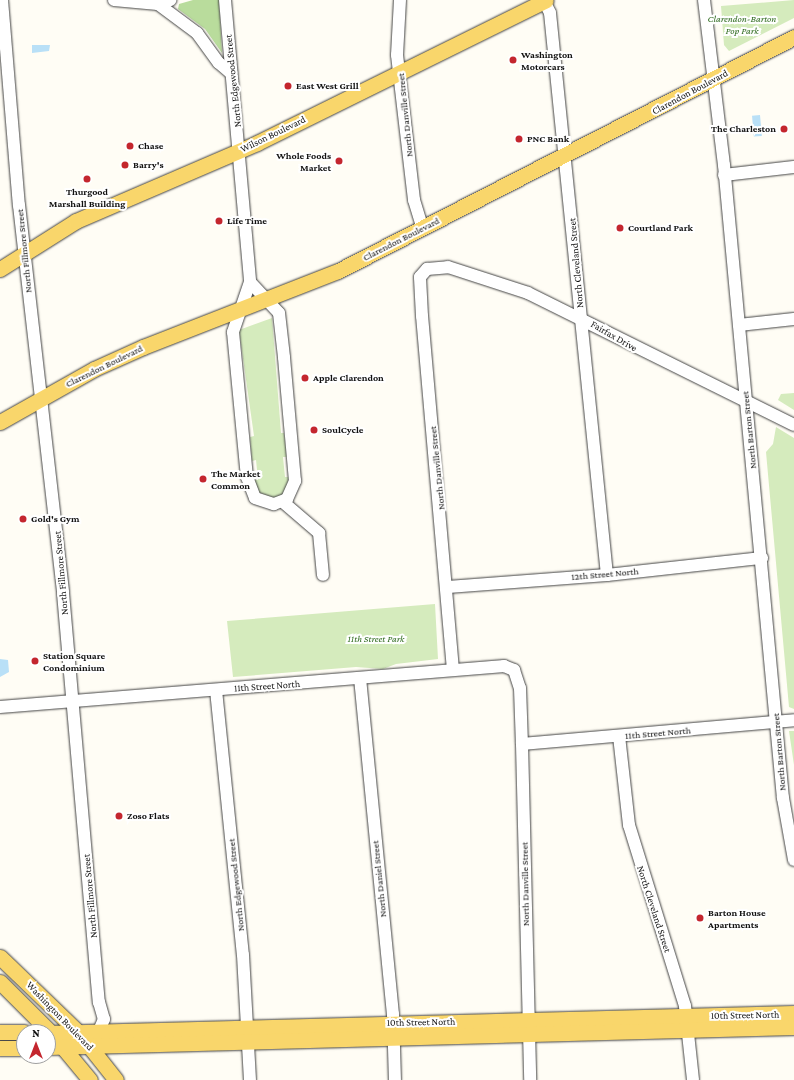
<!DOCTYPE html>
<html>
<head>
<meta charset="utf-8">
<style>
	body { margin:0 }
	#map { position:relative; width:794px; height:1080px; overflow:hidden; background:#fffdf5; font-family:"Crimson Pro",serif }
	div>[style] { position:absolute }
	.green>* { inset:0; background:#d5ebbd }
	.forest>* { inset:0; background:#b9dc9c }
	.water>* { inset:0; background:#b9e0f7; transform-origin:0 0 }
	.roads { filter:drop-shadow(0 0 1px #444) drop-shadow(0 0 1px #444) }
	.minor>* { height:12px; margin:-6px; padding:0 6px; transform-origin:6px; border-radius:6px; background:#fff }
	.major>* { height:15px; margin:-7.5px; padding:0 7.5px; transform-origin:7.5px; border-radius:7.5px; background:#f9d66b }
	.dots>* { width:11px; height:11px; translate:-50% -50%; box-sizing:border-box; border:2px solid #fff; border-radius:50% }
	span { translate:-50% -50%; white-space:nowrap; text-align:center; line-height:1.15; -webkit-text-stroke:4px #fff; paint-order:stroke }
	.park-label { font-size:10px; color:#2f6b1f; font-style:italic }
	.poi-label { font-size:10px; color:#111; font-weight:700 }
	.left { translate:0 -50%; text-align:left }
	.right { translate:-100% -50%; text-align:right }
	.street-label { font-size:10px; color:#111 }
	.north { position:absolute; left:16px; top:1024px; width:40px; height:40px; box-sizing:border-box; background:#fff; border:1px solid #a0a0a0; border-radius:50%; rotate:0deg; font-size:11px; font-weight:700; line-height:16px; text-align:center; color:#111 }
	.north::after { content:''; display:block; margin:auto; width:14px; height:18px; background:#c4262e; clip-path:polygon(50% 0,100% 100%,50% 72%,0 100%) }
</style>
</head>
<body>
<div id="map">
	<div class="green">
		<i style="clip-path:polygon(794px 0,794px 18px,729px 51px,724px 45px,721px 6px)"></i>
		<i style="clip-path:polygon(272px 318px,281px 433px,284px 433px,287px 457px,283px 457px,285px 477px,289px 477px,287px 489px,280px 497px,272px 498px,259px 495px,254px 480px,258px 480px,256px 460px,252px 461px,250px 437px,254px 436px,239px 330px)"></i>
		<i style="clip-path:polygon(794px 393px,794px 410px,778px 400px,781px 394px)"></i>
		<i style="clip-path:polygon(776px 427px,794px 438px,794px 709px,789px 707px,766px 452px,773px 444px)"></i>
		<i style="clip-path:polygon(435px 604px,438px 659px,396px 664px,383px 669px,356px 667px,233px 677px,227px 621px)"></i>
		<i style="clip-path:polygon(789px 731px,794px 731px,794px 765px)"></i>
	</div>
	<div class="forest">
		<i style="clip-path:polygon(193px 0,219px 0,222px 53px,205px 29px,178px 9px,179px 4px)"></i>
	</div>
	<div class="water">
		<i style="clip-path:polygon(32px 45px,50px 45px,49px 51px,32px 53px)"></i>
		<i style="left:760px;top:115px;width:21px;height:8px;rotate:85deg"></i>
		<i style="clip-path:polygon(0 659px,8px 660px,9px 672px,0 677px)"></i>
	</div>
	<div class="roads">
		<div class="minor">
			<i style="left:2px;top:0;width:206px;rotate:85.3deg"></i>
			<i style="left:19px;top:205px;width:390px;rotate:83.5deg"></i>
			<i style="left:63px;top:593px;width:411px;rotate:85deg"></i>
			<i style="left:99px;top:1002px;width:18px;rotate:74deg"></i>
			<i style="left:104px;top:1019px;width:21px;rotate:113deg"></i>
			<i style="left:114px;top:0;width:44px;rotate:5.2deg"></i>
			<i style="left:158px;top:4px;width:13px;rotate:-18deg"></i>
			<i style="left:225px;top:0;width:283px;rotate:84.9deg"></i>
			<i style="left:250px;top:282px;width:53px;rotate:108.8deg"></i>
			<i style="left:233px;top:332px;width:146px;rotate:84.5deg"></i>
			<i style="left:247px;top:477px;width:22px;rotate:69deg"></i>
			<i style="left:255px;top:498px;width:20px;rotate:18deg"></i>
			<i style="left:274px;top:504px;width:14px;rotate:-21deg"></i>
			<i style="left:287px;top:499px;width:20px;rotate:-66deg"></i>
			<i style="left:295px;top:481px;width:124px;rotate:-95.1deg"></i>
			<i style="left:284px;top:357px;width:44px;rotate:-96.5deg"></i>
			<i style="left:279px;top:313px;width:42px;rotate:-133.1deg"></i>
			<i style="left:400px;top:0;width:55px;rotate:93.1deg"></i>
			<i style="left:397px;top:55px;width:146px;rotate:83.3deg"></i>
			<i style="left:414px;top:200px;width:30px;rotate:73deg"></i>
			<i style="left:704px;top:0;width:166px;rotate:83.1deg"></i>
			<i style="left:724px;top:165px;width:636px;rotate:84.68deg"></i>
			<i style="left:783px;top:798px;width:63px;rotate:79.9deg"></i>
			<i style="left:544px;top:1px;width:13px;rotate:63deg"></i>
			<i style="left:550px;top:13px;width:565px;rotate:84.21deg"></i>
			<i style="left:158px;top:4px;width:49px;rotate:36.6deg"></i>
			<i style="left:197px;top:33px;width:37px;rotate:54deg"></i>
			<i style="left:219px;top:63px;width:16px;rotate:40deg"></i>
			<i style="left:724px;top:175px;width:70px;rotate:-6.5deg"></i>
			<i style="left:739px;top:325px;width:55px;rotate:-6.2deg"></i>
			<i style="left:283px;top:502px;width:48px;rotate:40.7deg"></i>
			<i style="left:319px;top:533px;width:42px;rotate:84.6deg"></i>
			<i style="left:448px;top:587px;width:159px;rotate:-4.3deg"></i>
			<i style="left:607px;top:575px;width:156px;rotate:-6.3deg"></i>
			<i style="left:453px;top:670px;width:355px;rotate:-95deg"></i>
			<i style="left:422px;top:316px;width:39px;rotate:-93deg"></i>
			<i style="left:420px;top:277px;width:11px;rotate:-49deg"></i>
			<i style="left:427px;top:269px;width:21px;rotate:-5deg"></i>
			<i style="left:448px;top:267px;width:84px;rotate:18deg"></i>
			<i style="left:528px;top:293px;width:297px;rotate:26.4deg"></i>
			<i style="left:360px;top:678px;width:338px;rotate:84.4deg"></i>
			<i style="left:393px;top:1014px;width:66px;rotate:88.3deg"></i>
			<i style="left:216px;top:690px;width:266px;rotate:84.2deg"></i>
			<i style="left:243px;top:955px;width:125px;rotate:86.8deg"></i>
			<i style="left:0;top:707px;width:506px;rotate:-4.65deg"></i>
			<i style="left:504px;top:666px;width:11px;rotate:22deg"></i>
			<i style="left:514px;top:670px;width:19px;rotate:72deg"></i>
			<i style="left:520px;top:688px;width:56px;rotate:88deg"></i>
			<i style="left:522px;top:744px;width:336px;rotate:88.6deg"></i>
			<i style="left:619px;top:736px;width:90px;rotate:83.6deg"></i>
			<i style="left:629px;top:825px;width:189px;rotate:72.8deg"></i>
			<i style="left:685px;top:1006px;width:74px;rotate:83.8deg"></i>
			<i style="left:522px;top:744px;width:273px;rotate:-5deg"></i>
		</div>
		<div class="major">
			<i style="left:0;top:269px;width:90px;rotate:-32.3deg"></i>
			<i style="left:76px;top:221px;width:197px;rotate:-23.3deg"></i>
			<i style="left:257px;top:143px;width:322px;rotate:-26.3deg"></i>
			<i style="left:0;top:422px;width:108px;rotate:-29.4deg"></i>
			<i style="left:94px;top:369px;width:54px;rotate:-24.2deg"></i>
			<i style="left:143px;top:347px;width:209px;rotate:-21.3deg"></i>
			<i style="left:338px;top:271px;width:513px;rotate:-27.16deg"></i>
			<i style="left:0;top:957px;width:108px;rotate:43.9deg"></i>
			<i style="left:78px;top:1032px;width:61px;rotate:51.6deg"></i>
			<i style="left:0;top:982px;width:72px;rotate:45deg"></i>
			<i style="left:51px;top:1033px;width:61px;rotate:50.3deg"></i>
			<i style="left:0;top:1032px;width:24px"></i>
			<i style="left:48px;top:1033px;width:746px;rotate:-1.54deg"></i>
			<i style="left:48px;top:1047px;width:746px;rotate:-1.54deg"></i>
			<i style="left:0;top:1048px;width:24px"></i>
		</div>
	</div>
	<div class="dots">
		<i style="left:513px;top:60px;background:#c4262e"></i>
		<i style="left:288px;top:86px;background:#c4262e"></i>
		<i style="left:784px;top:129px;background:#c4262e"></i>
		<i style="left:519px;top:139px;background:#c4262e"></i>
		<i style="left:130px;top:146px;background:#c4262e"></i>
		<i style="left:339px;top:161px;background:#c4262e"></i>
		<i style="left:125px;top:165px;background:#c4262e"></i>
		<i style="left:87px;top:179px;background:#c4262e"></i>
		<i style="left:219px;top:221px;background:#c4262e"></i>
		<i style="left:620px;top:228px;background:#c4262e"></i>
		<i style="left:305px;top:378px;background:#c4262e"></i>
		<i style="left:314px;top:430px;background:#c4262e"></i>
		<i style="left:203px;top:479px;background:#c4262e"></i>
		<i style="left:23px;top:519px;background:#c4262e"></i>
		<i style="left:35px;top:661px;background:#c4262e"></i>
		<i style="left:119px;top:816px;background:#c4262e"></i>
		<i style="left:700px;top:918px;background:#c4262e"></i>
	</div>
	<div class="park-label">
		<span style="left:742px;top:24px">Clarendon-Barton<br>Pop Park</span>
		<span style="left:376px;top:639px">11th Street Park</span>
	</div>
	<div class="poi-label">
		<span class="left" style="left:521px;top:60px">Washington<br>Motorcars</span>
		<span class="left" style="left:296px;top:86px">East West Grill</span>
		<span class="right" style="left:776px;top:129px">The Charleston</span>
		<span class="left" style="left:527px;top:139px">PNC Bank</span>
		<span class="left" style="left:138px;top:146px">Chase</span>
		<span class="right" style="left:331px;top:161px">Whole Foods<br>Market</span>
		<span class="left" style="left:133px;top:165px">Barry's</span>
		<span style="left:87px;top:197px">Thurgood<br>Marshall Building</span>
		<span class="left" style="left:227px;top:221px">Life Time</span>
		<span class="left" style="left:628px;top:228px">Courtland Park</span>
		<span class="left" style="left:313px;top:378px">Apple Clarendon</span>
		<span class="left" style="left:322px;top:430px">SoulCycle</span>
		<span class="left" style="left:211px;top:479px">The Market<br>Common</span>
		<span class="left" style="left:31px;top:519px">Gold's Gym</span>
		<span class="left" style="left:43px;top:661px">Station Square<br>Condominium</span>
		<span class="left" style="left:127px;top:816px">Zoso Flats</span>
		<span class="left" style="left:708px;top:918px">Barton House<br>Apartments</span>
	</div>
	<div class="street-label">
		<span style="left:233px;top:81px;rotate:-96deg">North Edgewood Street</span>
		<span style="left:690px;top:92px;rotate:-28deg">Clarendon Boulevard</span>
		<span style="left:405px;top:115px;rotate:-96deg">North Danville Street</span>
		<span style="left:273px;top:134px;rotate:-26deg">Wilson Boulevard</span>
		<span style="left:401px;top:239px;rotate:-27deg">Clarendon Boulevard</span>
		<span style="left:24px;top:251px;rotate:-96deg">North Fillmore Street</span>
		<span style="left:576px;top:263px;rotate:-95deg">North Cleveland Street</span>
		<span style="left:614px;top:336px;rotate:30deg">Fairfax Drive</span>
		<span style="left:104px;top:366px;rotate:-26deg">Clarendon Boulevard</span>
		<span style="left:749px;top:430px;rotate:-96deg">North Barton Street</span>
		<span style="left:437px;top:468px;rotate:-96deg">North Danville Street</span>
		<span style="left:61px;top:573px;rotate:-95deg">North Fillmore Street</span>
		<span style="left:605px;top:574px;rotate:-5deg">12th Street North</span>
		<span style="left:267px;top:686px;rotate:-4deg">11th Street North</span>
		<span style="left:658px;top:733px;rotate:-5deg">11th Street North</span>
		<span style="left:779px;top:752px;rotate:-95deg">North Barton Street</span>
		<span style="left:379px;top:879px;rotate:-96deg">North Daniel Street</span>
		<span style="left:525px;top:884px;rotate:-91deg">North Danville Street</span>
		<span style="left:236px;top:885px;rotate:-96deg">North Edgewood Street</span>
		<span style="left:90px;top:896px;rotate:-95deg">North Fillmore Street</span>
		<span style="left:654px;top:909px;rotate:72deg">North Cleveland Street</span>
		<span style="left:745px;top:1015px;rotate:-1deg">10th Street North</span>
		<span style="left:60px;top:1016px;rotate:46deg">Washington Boulevard</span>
		<span style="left:421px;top:1022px;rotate:-1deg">10th Street North</span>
	</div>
	<div class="north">N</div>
</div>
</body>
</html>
